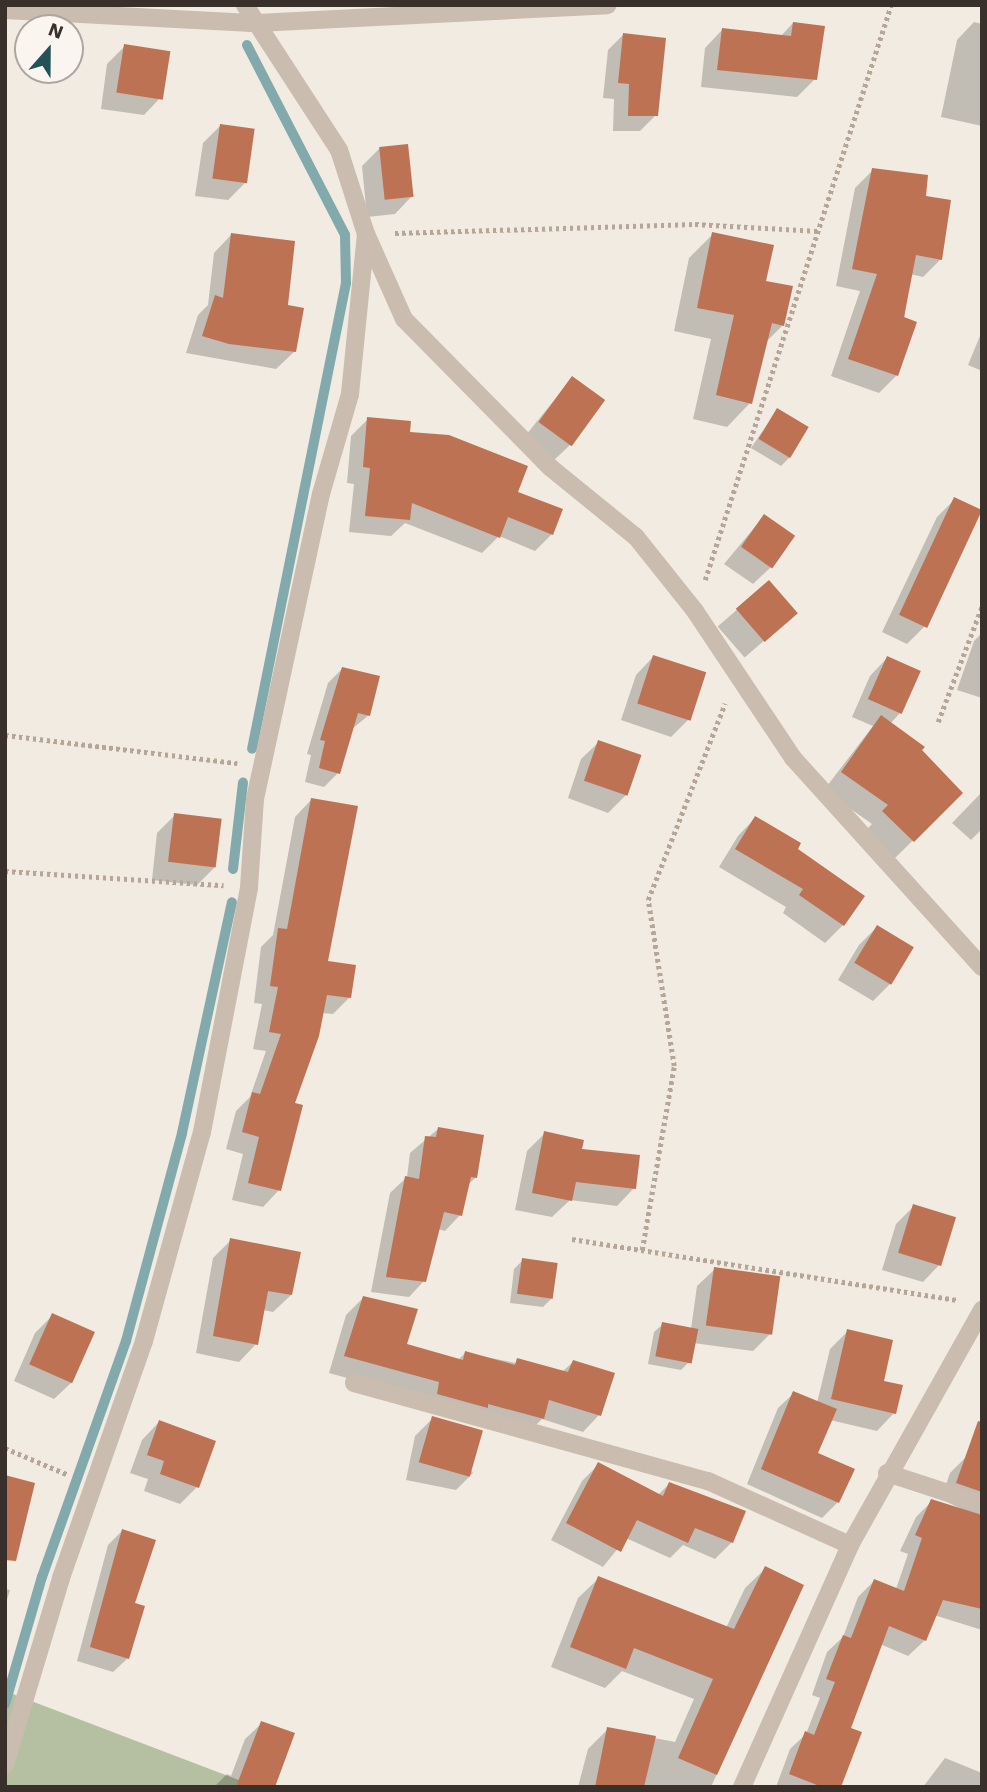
<!DOCTYPE html>
<html>
<head>
<meta charset="utf-8">
<style>
	body { margin:0 }
	#map { position:relative; width:987px; height:1792px; overflow:hidden; background:#f2ebe1; font-family:"Work Sans",sans-serif }
	div>[style] { position:absolute }
	.green>* { inset:0; background:#b5c0a2 }
	.shadow>* { inset:0; background:#0003; transform-origin:0 0 }
	.stream>* { height:10px; margin:-5px; padding:0 5px; transform-origin:5px; border-radius:5px; background:#82aaad }
	.building>* { inset:0; background:#bd7254; transform-origin:0 0 }
	.path>* { height:4.5px; margin-top:-2.25px; transform-origin:0; background:repeating-linear-gradient(90deg,#b6a698 0 3.5px,transparent 0 7px) }
	.minor>* { height:18px; margin:-9px; padding:0 9px; transform-origin:9px; border-radius:9px; background:#cabcae }
	span { translate:-50% -50%; white-space:nowrap; text-align:center; line-height:1.15; -webkit-text-stroke:7px #faf5ee; paint-order:stroke }
	.frame { position:absolute; inset:0; border:7px solid #39302c; pointer-events:none }
	.north { position:absolute; left:14px; top:14px; width:70px; height:70px; box-sizing:border-box; background:#faf5ee; border:2px solid #ada6a0; border-radius:50%; rotate:21deg; font-size:19px; font-weight:700; line-height:28px; text-align:center; color:#39302c }
	.north::after { content:''; display:block; margin:auto; width:24px; height:32px; background:#245258; clip-path:polygon(50% 0,100% 100%,50% 72%,0 100%) }
</style>
</head>
<body>
<div id="map">
	<div class="green">
		<i style="clip-path:polygon(5px 1691px,257px 1787px,5px 1787px)"></i>
	</div>
	<div class="shadow">
		<i style="clip-path:polygon(974px 22px,982px 24px,982px 126px,941px 117px,957px 40px)"></i>
		<i style="clip-path:polygon(793px 23px,815px 79px,797px 97px,701px 87px,705px 48px,722px 30px,780px 37px)"></i>
		<i style="clip-path:polygon(624px 34px,656px 115px,640px 131px,613px 131px,614px 99px,603px 98px,608px 50px)"></i>
		<i style="clip-path:polygon(125px 46px,161px 97px,144px 115px,101px 109px,107px 64px)"></i>
		<i style="clip-path:polygon(220px 126px,246px 182px,228px 200px,195px 196px,203px 143px)"></i>
		<i style="clip-path:polygon(380px 148px,412px 196px,395px 214px,367px 217px,362px 166px)"></i>
		<i style="clip-path:polygon(873px 170px,924px 198px,941px 259px,923px 277px,910px 274px,897px 375px,879px 393px,831px 376px,860px 291px,836px 286px,855px 188px)"></i>
		<i style="clip-path:polygon(713px 234px,764px 282px,783px 325px,765px 343px,750px 403px,727px 427px,693px 419px,711px 339px,674px 331px,689px 258px)"></i>
		<i style="clip-path:polygon(231px 235px,286px 306px,294px 352px,276px 369px,186px 353px,198px 315px,208px 305px,214px 253px)"></i>
		<i style="clip-path:polygon(982px 331px,982px 371px,968px 365px)"></i>
		<i style="clip-path:polygon(572px 378px,570px 445px,552px 462px,522px 440px)"></i>
		<i style="clip-path:polygon(777px 410px,790px 457px,781px 466px,751px 448px)"></i>
		<i style="clip-path:polygon(368px 419px,409px 434px,515px 493px,552px 534px,535px 551px,499px 536px,482px 553px,405px 523px,391px 536px,349px 532px,354px 484px,347px 483px,351px 436px)"></i>
		<i style="clip-path:polygon(955px 499px,925px 626px,907px 644px,882px 632px,937px 517px)"></i>
		<i style="clip-path:polygon(764px 516px,771px 567px,753px 584px,724px 564px)"></i>
		<i style="left:769px;top:582px;width:41px;height:68px;rotate:49deg"></i>
		<i style="clip-path:polygon(982px 633px,982px 698px,957px 690px,974px 641px)"></i>
		<i style="clip-path:polygon(653px 657px,689px 719px,671px 737px,621px 720px,636px 675px)"></i>
		<i style="clip-path:polygon(887px 658px,918px 672px,900px 713px,890px 724px,961px 793px,895px 858px,866px 830px,872px 824px,824px 790px,873px 726px,852px 717px,870px 676px)"></i>
		<i style="clip-path:polygon(342px 669px,369px 715px,352px 729px,338px 773px,324px 787px,305px 782px,311px 755px,307px 754px,328px 683px)"></i>
		<i style="clip-path:polygon(599px 742px,626px 795px,608px 813px,568px 798px,581px 759px)"></i>
		<i style="clip-path:polygon(982px 792px,982px 829px,971px 840px,952px 823px)"></i>
		<i style="clip-path:polygon(311px 800px,326px 963px,349px 998px,333px 1014px,322px 1013px,293px 1104px,279px 1190px,263px 1207px,232px 1200px,243px 1154px,226px 1149px,236px 1111px,250px 1097px,266px 1051px,253px 1049px,262px 1004px,254px 1003px,261px 947px,273px 935px,295px 817px)"></i>
		<i style="clip-path:polygon(175px 815px,214px 868px,197px 885px,152px 880px,157px 833px)"></i>
		<i style="clip-path:polygon(755px 818px,795px 850px,843px 925px,825px 943px,783px 913px,786px 907px,719px 867px,738px 836px)"></i>
		<i style="clip-path:polygon(877px 927px,890px 984px,873px 1001px,838px 980px,859px 945px)"></i>
		<i style="clip-path:polygon(438px 1129px,476px 1177px,468px 1185px,460px 1215px,445px 1231px,438px 1229px,424px 1281px,409px 1297px,371px 1292px,390px 1193px,407px 1177px,410px 1153px)"></i>
		<i style="clip-path:polygon(545px 1133px,580px 1150px,634px 1188px,617px 1206px,570px 1200px,552px 1217px,515px 1210px,527px 1151px)"></i>
		<i style="clip-path:polygon(914px 1206px,940px 1264px,923px 1282px,882px 1270px,896px 1224px)"></i>
		<i style="clip-path:polygon(231px 1240px,291px 1295px,273px 1312px,263px 1310px,256px 1344px,239px 1362px,196px 1353px,213px 1258px)"></i>
		<i style="clip-path:polygon(523px 1260px,552px 1298px,543px 1307px,510px 1303px,514px 1269px)"></i>
		<i style="clip-path:polygon(715px 1269px,770px 1334px,753px 1351px,693px 1343px,689px 1362px,681px 1370px,648px 1364px,654px 1332px,663px 1324px,691px 1329px,697px 1286px)"></i>
		<i style="clip-path:polygon(363px 1298px,405px 1345px,458px 1360px,465px 1353px,562px 1372px,573px 1362px,599px 1415px,583px 1432px,542px 1419px,526px 1435px,424px 1399px,329px 1373px,346px 1315px)"></i>
		<i style="clip-path:polygon(53px 1315px,72px 1382px,54px 1399px,14px 1381px,35px 1333px)"></i>
		<i style="clip-path:polygon(848px 1331px,882px 1382px,894px 1413px,877px 1431px,830px 1420px,816px 1454px,852px 1470px,838px 1502px,822px 1518px,747px 1484px,778px 1408px,794px 1393px,817px 1403px,830px 1349px)"></i>
		<i style="clip-path:polygon(433px 1418px,473px 1473px,456px 1490px,406px 1480px,415px 1436px)"></i>
		<i style="clip-path:polygon(159px 1422px,197px 1487px,180px 1504px,144px 1491px,148px 1479px,130px 1473px,142px 1440px)"></i>
		<i style="clip-path:polygon(966px 1457px,982px 1463px,982px 1630px,934px 1615px,924px 1641px,908px 1656px,880px 1644px,849px 1729px,839px 1787px,776px 1787px,790px 1749px,806px 1734px,820px 1698px,812px 1695px,827px 1652px,843px 1637px,858px 1597px,874px 1581px,896px 1589px,908px 1554px,900px 1551px,916px 1517px,932px 1501px,976px 1516px,941px 1499px,950px 1473px)"></i>
		<i style="clip-path:polygon(598px 1465px,658px 1495px,669px 1484px,732px 1542px,715px 1559px,683px 1545px,670px 1558px,626px 1538px,603px 1567px,551px 1540px,582px 1481px)"></i>
		<i style="clip-path:polygon(122px 1531px,132px 1604px,128px 1658px,113px 1672px,77px 1661px,108px 1545px)"></i>
		<i style="clip-path:polygon(766px 1568px,802px 1586px,711px 1787px,578px 1787px,588px 1749px,608px 1729px,675px 1742px,694px 1699px,622px 1671px,605px 1688px,551px 1667px,578px 1598px,599px 1578px,726px 1628px,745px 1588px)"></i>
		<i style="clip-path:polygon(5px 1589px,10px 1590px,5px 1606px)"></i>
		<i style="clip-path:polygon(262px 1723px,273px 1787px,214px 1787px,227px 1774px,231px 1776px,245px 1739px)"></i>
		<i style="clip-path:polygon(945px 1758px,982px 1773px,982px 1787px,923px 1787px)"></i>
	</div>
	<div class="stream">
		<i style="left:247px;top:45px;width:214px;rotate:62.7deg"></i>
		<i style="left:345px;top:235px;width:48px;rotate:88.8deg"></i>
		<i style="left:346px;top:283px;width:475px;rotate:101.4deg"></i>
		<i style="left:233px;top:869px;width:87px;rotate:-83.4deg"></i>
		<i style="left:5px;top:1704px;width:132px;rotate:-73.8deg"></i>
		<i style="left:42px;top:1577px;width:251px;rotate:-70.4deg"></i>
		<i style="left:126px;top:1341px;width:215px;rotate:-74.9deg"></i>
		<i style="left:182px;top:1133px;width:236px;rotate:-77.8deg"></i>
	</div>
	<div class="building">
		<i style="clip-path:polygon(793px 22px,825px 26px,817px 80px,717px 70px,722px 28px,791px 36px)"></i>
		<i style="clip-path:polygon(623px 33px,666px 38px,658px 116px,628px 116px,629px 84px,618px 83px)"></i>
		<i style="left:124px;top:44px;width:47px;height:49px;rotate:9deg"></i>
		<i style="left:220px;top:124px;width:35px;height:55px;rotate:8deg"></i>
		<i style="left:408px;top:144px;width:53px;height:29px;rotate:84deg"></i>
		<i style="clip-path:polygon(872px 168px,928px 175px,926px 196px,951px 200px,942px 260px,916px 255px,904px 317px,917px 322px,898px 376px,848px 359px,877px 274px,852px 269px)"></i>
		<i style="clip-path:polygon(712px 232px,774px 245px,766px 281px,793px 286px,784px 326px,772px 323px,752px 404px,716px 395px,734px 315px,697px 308px)"></i>
		<i style="clip-path:polygon(231px 233px,295px 241px,288px 305px,304px 308px,296px 352px,229px 344px,202px 336px,215px 295px,223px 298px)"></i>
		<i style="left:572px;top:376px;width:41px;height:57px;rotate:36deg"></i>
		<i style="left:777px;top:408px;width:37px;height:36px;rotate:31deg"></i>
		<i style="clip-path:polygon(367px 417px,411px 421px,410px 432px,449px 435px,528px 466px,518px 492px,563px 509px,553px 535px,508px 517px,500px 538px,412px 503px,410px 520px,365px 516px,370px 468px,363px 467px)"></i>
		<i style="left:954px;top:497px;width:31px;height:130px;rotate:25deg"></i>
		<i style="left:764px;top:514px;width:38px;height:40px;rotate:35deg"></i>
		<i style="left:769px;top:580px;width:44px;height:44px;rotate:49deg"></i>
		<i style="left:653px;top:655px;width:56px;height:51px;rotate:18deg"></i>
		<i style="left:887px;top:656px;width:37px;height:47px;rotate:24deg"></i>
		<i style="clip-path:polygon(342px 667px,380px 676px,370px 716px,358px 713px,340px 774px,319px 768px,325px 741px,320px 740px)"></i>
		<i style="clip-path:polygon(881px 715px,925px 747px,922px 750px,963px 793px,914px 842px,882px 811px,888px 805px,841px 772px)"></i>
		<i style="left:598px;top:740px;width:46px;height:43px;rotate:19deg"></i>
		<i style="clip-path:polygon(311px 798px,358px 806px,328px 961px,356px 965px,351px 998px,327px 995px,319px 1036px,295px 1103px,303px 1105px,281px 1191px,248px 1183px,259px 1137px,242px 1132px,252px 1092px,260px 1094px,281px 1034px,269px 1032px,278px 987px,270px 986px,278px 928px,287px 929px)"></i>
		<i style="left:174px;top:813px;width:48px;height:49px;rotate:7deg"></i>
		<i style="clip-path:polygon(755px 816px,801px 843px,798px 849px,865px 896px,844px 926px,799px 895px,803px 889px,735px 849px)"></i>
		<i style="left:877px;top:925px;width:43px;height:44px;rotate:31deg"></i>
		<i style="clip-path:polygon(438px 1127px,484px 1135px,477px 1178px,471px 1177px,462px 1216px,444px 1212px,426px 1282px,386px 1277px,405px 1176px,419px 1179px,425px 1136px,436px 1137px)"></i>
		<i style="clip-path:polygon(544px 1131px,584px 1140px,582px 1149px,640px 1155px,636px 1189px,576px 1182px,572px 1201px,532px 1193px)"></i>
		<i style="left:913px;top:1204px;width:45px;height:51px;rotate:17deg"></i>
		<i style="clip-path:polygon(230px 1238px,301px 1252px,292px 1295px,268px 1291px,258px 1345px,213px 1336px)"></i>
		<i style="left:522px;top:1258px;width:36px;height:36px;rotate:8deg"></i>
		<i style="left:714px;top:1267px;width:67px;height:59px;rotate:8deg"></i>
		<i style="clip-path:polygon(363px 1296px,418px 1309px,407px 1344px,463px 1360px,465px 1351px,515px 1365px,517px 1358px,568px 1372px,573px 1360px,615px 1373px,601px 1416px,549px 1400px,544px 1419px,488px 1404px,488px 1408px,437px 1394px,439px 1382px,344px 1356px)"></i>
		<i style="left:52px;top:1313px;width:47px;height:56px;rotate:24deg"></i>
		<i style="left:662px;top:1322px;width:37px;height:35px;rotate:11deg"></i>
		<i style="clip-path:polygon(847px 1329px,893px 1340px,884px 1381px,903px 1385px,896px 1414px,831px 1399px)"></i>
		<i style="clip-path:polygon(793px 1391px,837px 1409px,818px 1453px,855px 1469px,839px 1503px,761px 1469px)"></i>
		<i style="left:432px;top:1416px;width:53px;height:48px;rotate:16deg"></i>
		<i style="clip-path:polygon(159px 1420px,216px 1441px,199px 1488px,160px 1474px,164px 1461px,147px 1455px)"></i>
		<i style="clip-path:polygon(978px 1421px,982px 1422px,982px 1492px,956px 1483px)"></i>
		<i style="clip-path:polygon(598px 1462px,663px 1496px,669px 1482px,746px 1511px,733px 1543px,695px 1528px,688px 1543px,637px 1520px,621px 1552px,566px 1523px)"></i>
		<i style="clip-path:polygon(5px 1475px,35px 1483px,16px 1561px,5px 1560px)"></i>
		<i style="clip-path:polygon(931px 1499px,982px 1515px,982px 1609px,943px 1600px,926px 1641px,889px 1626px,851px 1728px,862px 1732px,841px 1787px,822px 1787px,789px 1774px,805px 1731px,814px 1735px,835px 1682px,826px 1679px,843px 1635px,851px 1638px,874px 1579px,904px 1591px,922px 1538px,915px 1535px)"></i>
		<i style="clip-path:polygon(122px 1529px,156px 1540px,135px 1603px,145px 1606px,129px 1659px,90px 1647px)"></i>
		<i style="clip-path:polygon(765px 1566px,804px 1585px,717px 1775px,678px 1758px,713px 1679px,634px 1648px,626px 1669px,570px 1647px,598px 1576px,734px 1629px)"></i>
		<i style="clip-path:polygon(261px 1721px,295px 1733px,275px 1787px,236px 1787px)"></i>
		<i style="clip-path:polygon(607px 1727px,656px 1736px,644px 1787px,595px 1787px)"></i>
	</div>
	<div class="path">
		<i style="left:395px;top:233px;width:300px;rotate:-1.7deg"></i>
		<i style="left:695px;top:224px;width:123px;rotate:3.3deg"></i>
		<i style="left:705px;top:580px;width:604px;rotate:-72.07deg"></i>
		<i style="left:938px;top:722px;width:124px;rotate:-69.2deg"></i>
		<i style="left:5px;top:735px;width:234px;rotate:6.9deg"></i>
		<i style="left:5px;top:871px;width:219px;rotate:3.7deg"></i>
		<i style="left:572px;top:1239px;width:390px;rotate:9deg"></i>
		<i style="left:642px;top:1250px;width:187px;rotate:-80.1deg"></i>
		<i style="left:674px;top:1066px;width:168px;rotate:-98.9deg"></i>
		<i style="left:648px;top:900px;width:211px;rotate:-68.6deg"></i>
		<i style="left:5px;top:1448px;width:69px;rotate:22.9deg"></i>
	</div>
	<div class="minor">
		<i style="left:5px;top:10px;width:252px;rotate:3deg"></i>
		<i style="left:257px;top:23px;width:351px;rotate:-2.9deg"></i>
		<i style="left:367px;top:236px;width:91px;rotate:66deg"></i>
		<i style="left:404px;top:319px;width:209px;rotate:45.4deg"></i>
		<i style="left:551px;top:468px;width:109px;rotate:39.1deg"></i>
		<i style="left:636px;top:537px;width:95px;rotate:51.4deg"></i>
		<i style="left:695px;top:611px;width:177px;rotate:56.3deg"></i>
		<i style="left:793px;top:758px;width:282px;rotate:47.9deg"></i>
		<i style="left:354px;top:1383px;width:367px;rotate:15.5deg"></i>
		<i style="left:708px;top:1481px;width:156px;rotate:24.3deg"></i>
		<i style="left:887px;top:1473px;width:100px;rotate:18.1deg"></i>
		<i style="left:5px;top:1765px;width:195px;rotate:-73.3deg"></i>
		<i style="left:61px;top:1578px;width:251px;rotate:-70.7deg"></i>
		<i style="left:144px;top:1341px;width:217px;rotate:-74.5deg"></i>
		<i style="left:202px;top:1132px;width:249px;rotate:-79.1deg"></i>
		<i style="left:249px;top:887px;width:88px;rotate:-86.1deg"></i>
		<i style="left:255px;top:799px;width:312px;rotate:-77.8deg"></i>
		<i style="left:321px;top:494px;width:104px;rotate:-73.8deg"></i>
		<i style="left:350px;top:394px;width:161px;rotate:-84.3deg"></i>
		<i style="left:366px;top:234px;width:88px;rotate:-107.8deg"></i>
		<i style="left:339px;top:150px;width:173px;rotate:-123deg"></i>
		<i style="left:742px;top:1787px;width:265px;rotate:-65.9deg"></i>
		<i style="left:850px;top:1545px;width:270px;rotate:-60.7deg"></i>
	</div>
	<div class="frame"></div>
	<div class="north">N</div>
</div>
</body>
</html>
